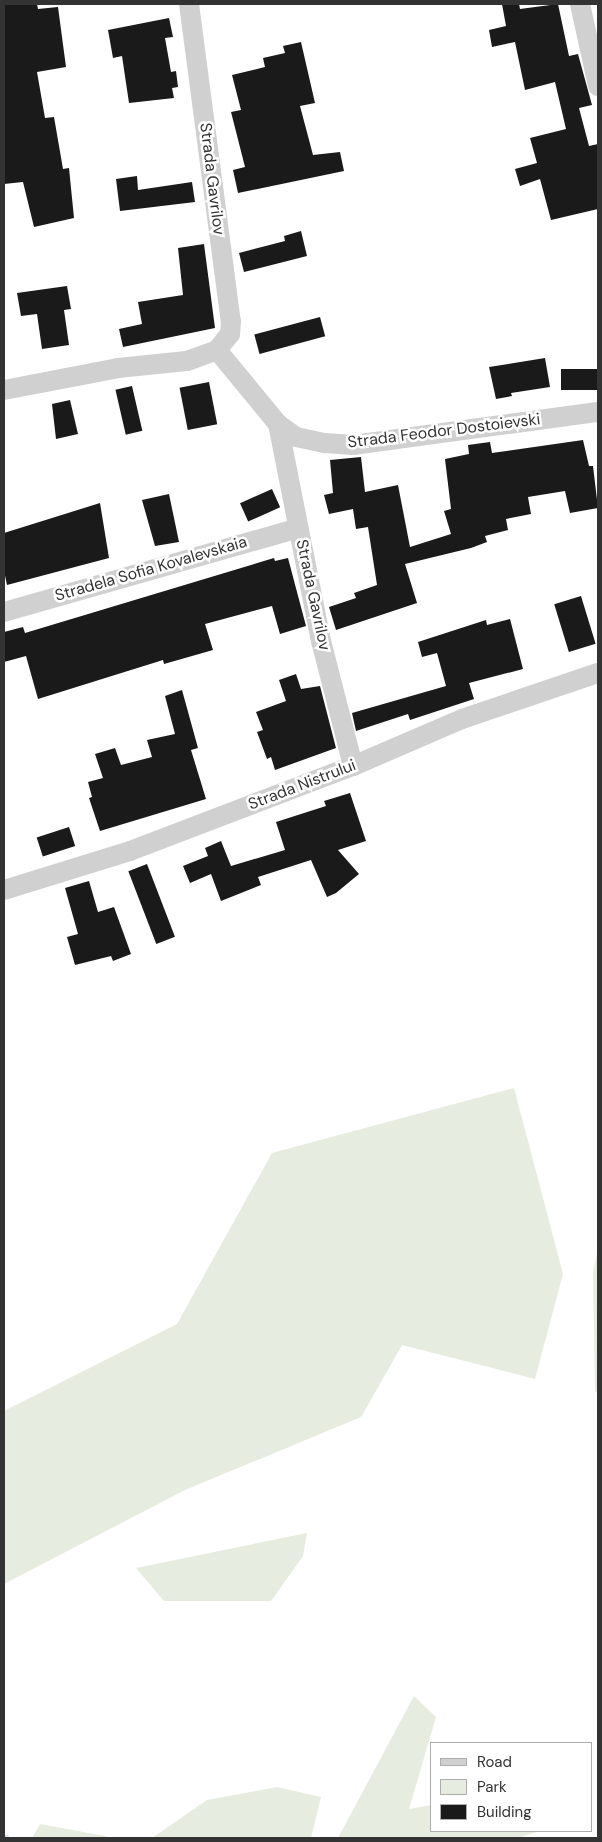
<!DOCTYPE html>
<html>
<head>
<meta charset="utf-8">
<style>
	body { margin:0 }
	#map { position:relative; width:602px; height:1842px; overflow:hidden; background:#fff; font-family:"DM Sans",sans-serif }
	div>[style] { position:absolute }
	.green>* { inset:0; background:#e6ecdf }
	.stream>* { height:6px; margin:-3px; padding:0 3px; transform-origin:3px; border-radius:3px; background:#cfe2ee }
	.building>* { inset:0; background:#1a1a1a; transform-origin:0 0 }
	.minor>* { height:20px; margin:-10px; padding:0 10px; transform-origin:10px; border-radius:10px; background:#d0d0d0 }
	span { translate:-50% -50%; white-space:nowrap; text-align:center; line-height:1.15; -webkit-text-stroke:5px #fff; paint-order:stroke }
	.street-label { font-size:16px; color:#333 }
	.frame { position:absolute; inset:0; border:5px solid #333; pointer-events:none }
	.legend { position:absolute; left:430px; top:1742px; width:162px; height:90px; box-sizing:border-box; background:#fff; border:1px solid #adadad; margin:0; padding:6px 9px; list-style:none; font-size:15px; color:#333 }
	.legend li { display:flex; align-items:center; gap:10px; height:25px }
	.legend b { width:25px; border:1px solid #adadad }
</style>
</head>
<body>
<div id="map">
	<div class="green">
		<i style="clip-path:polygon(514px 1088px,563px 1274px,535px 1379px,402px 1345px,361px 1417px,185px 1490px,4px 1584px,4px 1411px,177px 1324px,272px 1153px)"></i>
		<i style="clip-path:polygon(598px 1249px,598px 1391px,595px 1392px,593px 1272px)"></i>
		<i style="clip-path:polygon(307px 1533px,303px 1556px,271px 1601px,164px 1601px,136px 1568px)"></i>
		<i style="clip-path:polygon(414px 1696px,436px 1717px,409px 1809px,431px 1805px,431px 1831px,539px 1831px,518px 1838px,338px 1838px)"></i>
		<i style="clip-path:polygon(277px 1787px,321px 1797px,311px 1838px,152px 1838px,207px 1800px)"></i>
		<i style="clip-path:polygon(40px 1824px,105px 1836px,108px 1838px,32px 1838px)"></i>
	</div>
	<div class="stream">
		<i style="left:4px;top:1838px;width:2px"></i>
	</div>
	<div class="building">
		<i style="clip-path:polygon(4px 4px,37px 4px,38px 9px,58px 7px,66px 67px,37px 72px,45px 118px,54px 117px,63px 169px,69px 168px,74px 218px,34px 227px,23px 182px,4px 184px)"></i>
		<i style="clip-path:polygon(502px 4px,519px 4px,520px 9px,558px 4px,569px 56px,578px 54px,592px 105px,579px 108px,589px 146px,598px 144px,598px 209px,551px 220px,540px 179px,520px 186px,515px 169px,537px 163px,530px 138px,566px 129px,555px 82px,525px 90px,515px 42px,492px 47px,489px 30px,506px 26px)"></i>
		<i style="clip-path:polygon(169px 18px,173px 37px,165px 38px,171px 72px,176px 71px,178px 87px,172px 88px,174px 98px,129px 103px,122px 56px,113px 58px,108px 30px)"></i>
		<i style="clip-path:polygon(301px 42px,315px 103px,300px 106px,313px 155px,340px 152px,344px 171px,238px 193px,233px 170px,245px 167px,231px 112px,241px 110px,232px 75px,265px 67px,263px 58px,285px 53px,283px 46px)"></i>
		<i style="clip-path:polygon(137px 176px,138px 190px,192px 182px,195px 202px,120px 211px,116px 179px)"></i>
		<i style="clip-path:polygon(301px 231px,307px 256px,244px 272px,239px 253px,285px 241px,284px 236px)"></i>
		<i style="clip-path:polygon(204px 244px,215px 328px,123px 347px,119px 329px,142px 324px,138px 302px,183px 295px,178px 248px)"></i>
		<i style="clip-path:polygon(67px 286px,71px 309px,64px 310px,69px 345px,42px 349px,37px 314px,21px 316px,17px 293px)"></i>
		<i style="left:320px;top:317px;width:20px;height:68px;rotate:75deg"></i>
		<i style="clip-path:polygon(545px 358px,550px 387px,511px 393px,512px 396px,496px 399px,489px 367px)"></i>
		<i style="left:598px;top:369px;width:21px;height:37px;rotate:90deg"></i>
		<i style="left:209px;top:382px;width:43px;height:30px;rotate:79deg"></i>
		<i style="left:132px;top:386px;width:46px;height:17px;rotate:77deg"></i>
		<i style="clip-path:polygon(70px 400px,78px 434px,56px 439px,52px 404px)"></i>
		<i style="clip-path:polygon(583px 440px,589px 466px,593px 466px,598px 508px,570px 513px,565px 491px,528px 497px,531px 514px,506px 519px,508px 530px,485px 536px,487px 542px,471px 548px,405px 564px,417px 603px,336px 630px,329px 607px,356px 598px,354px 593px,377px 585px,368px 527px,356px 529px,353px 509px,329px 514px,324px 495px,333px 493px,330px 460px,361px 457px,365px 492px,398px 485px,410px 547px,451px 534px,444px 511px,451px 509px,445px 459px,469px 454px,468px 445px,490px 442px,492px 453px)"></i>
		<i style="left:272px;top:489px;width:20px;height:35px;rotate:66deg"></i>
		<i style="clip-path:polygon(169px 494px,179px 542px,155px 546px,142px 500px)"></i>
		<i style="clip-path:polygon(100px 503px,109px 558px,7px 585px,4px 571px,4px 533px)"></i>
		<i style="clip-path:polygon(274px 558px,275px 561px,288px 558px,306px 626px,280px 634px,272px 606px,205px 624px,213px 650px,164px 664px,163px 660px,38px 699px,26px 656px,4px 662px,4px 632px,23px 627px,25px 633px)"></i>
		<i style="left:581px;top:596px;width:50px;height:28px;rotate:73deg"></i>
		<i style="clip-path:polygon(510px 619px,523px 669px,469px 683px,474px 699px,410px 720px,408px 714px,356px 731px,352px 713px,446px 686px,437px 653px,422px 657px,418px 642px,486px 620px,487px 625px)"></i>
		<i style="clip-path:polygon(296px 674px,301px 689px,320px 686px,336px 748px,275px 770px,271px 757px,267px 759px,257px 732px,263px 730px,256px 712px,286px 701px,279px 680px)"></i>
		<i style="clip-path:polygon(182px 690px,198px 748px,191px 750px,206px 799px,100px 831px,89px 798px,92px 797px,88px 782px,103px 778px,95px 754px,115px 748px,121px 765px,152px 757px,147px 740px,175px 734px,165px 696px)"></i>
		<i style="clip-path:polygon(350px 793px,366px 841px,338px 850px,359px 874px,336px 893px,327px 897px,311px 860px,258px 877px,261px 885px,221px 901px,211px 874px,190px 883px,183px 866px,208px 856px,205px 848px,221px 841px,231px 866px,285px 850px,276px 822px,326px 806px,324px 801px)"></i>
		<i style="left:69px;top:827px;width:20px;height:34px;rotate:72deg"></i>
		<i style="left:147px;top:864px;width:78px;height:20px;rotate:69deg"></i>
		<i style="clip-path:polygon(89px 881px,98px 912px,114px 907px,131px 954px,113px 961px,111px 956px,75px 965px,67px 937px,78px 934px,65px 888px)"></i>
	</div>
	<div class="minor">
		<i style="left:189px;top:4px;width:320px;rotate:82.5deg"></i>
		<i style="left:231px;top:321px;width:13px;rotate:94deg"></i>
		<i style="left:230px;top:334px;width:21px;rotate:129deg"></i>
		<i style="left:580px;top:4px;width:84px;rotate:77.6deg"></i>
		<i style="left:4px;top:390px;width:116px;rotate:-10.9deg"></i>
		<i style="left:118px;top:368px;width:69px;rotate:-5.8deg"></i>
		<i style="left:187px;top:361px;width:32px;rotate:-20deg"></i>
		<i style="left:217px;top:350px;width:96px;rotate:50.5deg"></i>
		<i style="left:278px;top:424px;width:22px;rotate:36deg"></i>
		<i style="left:296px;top:437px;width:30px;rotate:12deg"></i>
		<i style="left:325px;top:443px;width:28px;rotate:4deg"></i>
		<i style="left:353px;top:445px;width:247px;rotate:-7.7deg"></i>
		<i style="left:278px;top:424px;width:221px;rotate:78.8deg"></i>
		<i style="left:321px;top:641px;width:129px;rotate:75.6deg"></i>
		<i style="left:4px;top:612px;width:306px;rotate:-15.9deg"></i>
		<i style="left:4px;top:890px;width:132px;rotate:-17.2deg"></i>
		<i style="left:130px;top:851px;width:239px;rotate:-20.9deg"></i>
		<i style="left:353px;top:766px;width:119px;rotate:-23.3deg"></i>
		<i style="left:462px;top:719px;width:144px;rotate:-18.7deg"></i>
	</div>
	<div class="street-label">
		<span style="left:212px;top:179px;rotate:83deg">Strada Gavrilov</span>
		<span style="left:444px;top:431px;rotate:-7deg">Strada Feodor Dostoievski</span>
		<span style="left:151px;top:569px;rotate:-16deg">Stradela Sofia Kovalevskaia</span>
		<span style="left:313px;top:595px;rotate:78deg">Strada Gavrilov</span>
		<span style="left:302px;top:785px;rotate:-21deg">Strada Nistrului</span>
	</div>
	<div class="frame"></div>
	<ul class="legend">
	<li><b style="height:6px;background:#d0d0d0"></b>Road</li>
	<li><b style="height:14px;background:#e6ecdf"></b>Park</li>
	<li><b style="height:14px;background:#1a1a1a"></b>Building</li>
	</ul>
</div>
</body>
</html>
